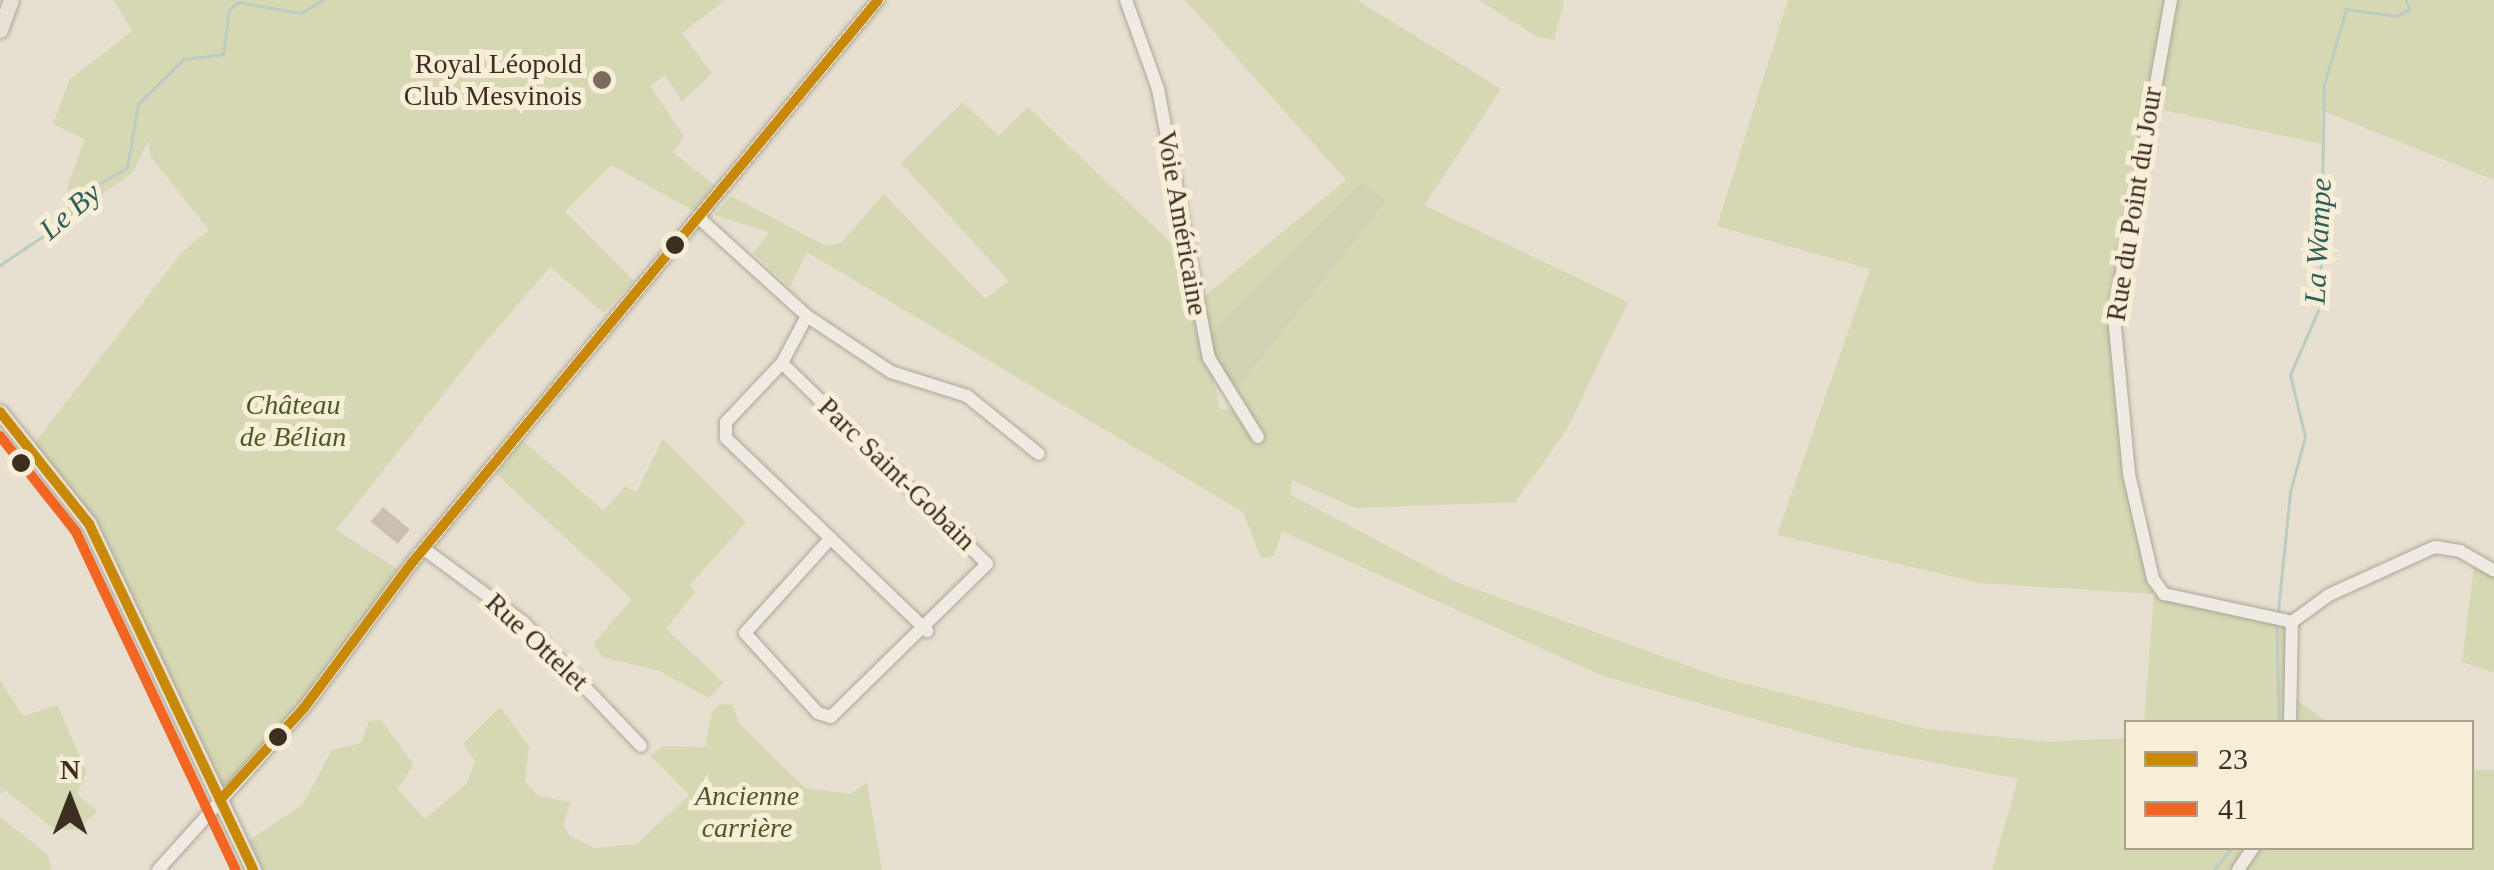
<!DOCTYPE html>
<html>
<head>
<meta charset="utf-8">
<style>
	body { margin:0 }
	#map { position:relative; width:2494px; height:870px; overflow:hidden; background:#e7e0d1; font-family:"Times New Roman",serif }
	div>[style] { position:absolute }
	.green>* { inset:0; background:#d6d7b3 }
	.cemetery>* { inset:0; background:#d1d1b3 }
	.stream>* { height:2.5px; margin:-1.25px; padding:0 1.25px; transform-origin:1.25px; border-radius:1.25px; background:#bcccc2 }
	.building>* { inset:0; background:#cbbfb2; transform-origin:0 0 }
	.roads { filter:drop-shadow(0 0 2px #ada599) drop-shadow(0 0 2px #ada599) }
	.minor>* { height:12px; margin:-6px; padding:0 6px; transform-origin:6px; border-radius:6px; background:#efebe3 }
	.major>* { height:15px; margin:-7.5px; padding:0 7.5px; transform-origin:7.5px; border-radius:7.5px; background:#e6e1d4 }
	.bus-1>* { height:10px; margin:-5px; padding:0 5px; transform-origin:5px; border-radius:5px; background:#c88808 }
	.bus-2>* { height:10px; margin:-5px; padding:0 5px; transform-origin:5px; border-radius:5px; background:#f26522 }
	.dots>* { width:28px; height:28px; translate:-50% -50%; box-sizing:border-box; border:5px solid #f7eed8; border-radius:50% }
	span { translate:-50% -50%; white-space:nowrap; text-align:center; line-height:1.15; -webkit-text-stroke:10px #f7eed8; paint-order:stroke }
	.poi-label { font-size:28px; color:#3d2e20 }
	.right { translate:-100% -50%; text-align:right }
	.street-label { font-size:28px; color:#3d2e20 }
	.park-label { font-size:28px; color:#4d5a26; font-style:italic }
	.water-label { font-size:30px; color:#2f5d5a; font-style:italic }
	.legend { position:absolute; left:2124px; top:720px; width:350px; height:130px; box-sizing:border-box; background:#f7eed8; border:2px solid #ada18e; margin:0; padding:12px 18px; list-style:none; font-size:30px; color:#3d2e20 }
	.legend li { display:flex; align-items:center; gap:20px; height:50px }
	.legend b { width:50px; border:2px solid #ada18e }
	.north { position:absolute; left:20px; top:750px; width:100px; height:100px; -webkit-text-stroke:8px #f7eed8; paint-order:stroke; rotate:0deg; font-size:28px; font-weight:700; line-height:40px; text-align:center; color:#3d2e20 }
	.north::after { content:''; display:block; margin:auto; width:35px; height:45px; background:#3d2e20; clip-path:polygon(50% 0,100% 100%,50% 72%,0 100%) }
</style>
</head>
<body>
<div id="map">
	<div class="green">
		<i style="clip-path:polygon(113px 0,725px 0,682px 33px,712px 74px,682px 101px,665px 75px,650px 86px,684px 137px,673px 152px,721px 191px,705px 198px,701px 215px,611px 165px,565px 211px,634px 281px,604px 313px,550px 267px,476px 353px,336px 530px,404px 573px,304px 708px,220px 800px,105px 555px,30px 449px,182px 252px,209px 230px,151px 157px,148px 141px,133px 172px,66px 221px,68px 184px,85px 139px,53px 124px,70px 79px,132px 31px)"></i>
		<i style="clip-path:polygon(evenodd,1185px 0,1357px 0,1501px 89px,1424px 205px,1628px 302px,1567px 429px,1515px 502px,1355px 508px,1292px 480px,1291px 495px,1456px 582px,1719px 677px,1926px 729px,2048px 742px,2126px 738px,2126px 848px,2472px 848px,2472px 770px,2494px 770px,2494px 870px,1992px 870px,2018px 779px,1850px 746px,1603px 676px,1282px 531px,1274px 556px,1261px 558px,1243px 512px,807px 252px,790px 287px,753px 253px,769px 232px,714px 215px,731px 196px,826px 246px,841px 243px,884px 194px,985px 299px,1009px 281px,901px 163px,963px 102px,998px 136px,1028px 107px,1172px 244px,1183px 242px,1195px 304px,1346px 180px,1185px 0,1385px 201px,1233px 391px,1240px 410px,1220px 409px,1209px 358px,1385px 201px)"></i>
		<i style="clip-path:polygon(1479px 0,1564px 0,1554px 40px,1536px 36px)"></i>
		<i style="clip-path:polygon(1788px 0,2494px 0,2494px 180px,2321px 110px,2322px 144px,2149px 107px,2126px 229px,2114px 375px,2158px 587px,2292px 622px,2288px 695px,2328px 722px,2144px 722px,2154px 594px,1980px 583px,1777px 535px,1870px 269px,1717px 226px)"></i>
		<i style="clip-path:polygon(663px 439px,746px 522px,690px 585px,695px 592px,666px 629px,723px 682px,709px 698px,659px 671px,602px 657px,594px 643px,632px 599px,496px 474px,522px 440px,604px 511px,626px 486px,636px 493px)"></i>
		<i style="clip-path:polygon(2475px 559px,2494px 571px,2494px 673px,2462px 662px)"></i>
		<i style="clip-path:polygon(0 680px,23px 716px,57px 705px,87px 772px,77px 794px,97px 811px,78px 830px,54px 829px,5px 790px,0 794px)"></i>
		<i style="clip-path:polygon(721px 704px,732px 705px,740px 724px,805px 788px,851px 794px,867px 782px,882px 870px,253px 870px,241px 846px,303px 804px,332px 750px,361px 743px,369px 721px,381px 720px,414px 765px,397px 789px,425px 819px,467px 783px,475px 761px,463px 744px,500px 707px,529px 746px,525px 781px,538px 796px,571px 802px,563px 825px,570px 836px,595px 848px,637px 844px,689px 795px,650px 755px,665px 746px,705px 747px,712px 712px)"></i>
		<i style="clip-path:polygon(0 817px,47px 854px,52px 870px,0 870px)"></i>
	</div>
	<div class="cemetery">
		<i style="clip-path:polygon(1362px 182px,1386px 201px,1238px 387px,1229px 386px,1208px 338px)"></i>
	</div>
	<div class="stream">
		<i style="left:0;top:265px;width:79px;rotate:-33.7deg"></i>
		<i style="left:66px;top:221px;width:39px;rotate:-54deg"></i>
		<i style="left:89px;top:189px;width:43px;rotate:-28.9deg"></i>
		<i style="left:127px;top:168px;width:65px;rotate:-80.2deg"></i>
		<i style="left:138px;top:104px;width:64px;rotate:-44.4deg"></i>
		<i style="left:184px;top:59px;width:39px;rotate:-7deg"></i>
		<i style="left:223px;top:54px;width:44px;rotate:-82.2deg"></i>
		<i style="left:229px;top:10px;width:13px;rotate:-39deg"></i>
		<i style="left:239px;top:2px;width:63px;rotate:10.1deg"></i>
		<i style="left:301px;top:13px;width:26px;rotate:-31deg"></i>
		<i style="left:2278px;top:611px;width:120px;rotate:-84.2deg"></i>
		<i style="left:2290px;top:492px;width:57px;rotate:-74.7deg"></i>
		<i style="left:2305px;top:437px;width:64px;rotate:-103.6deg"></i>
		<i style="left:2290px;top:375px;width:75px;rotate:-66.5deg"></i>
		<i style="left:2320px;top:306px;width:221px;rotate:-89deg"></i>
		<i style="left:2324px;top:85px;width:79px;rotate:-73.9deg"></i>
		<i style="left:2346px;top:9px;width:50px;rotate:8deg"></i>
		<i style="left:2396px;top:16px;width:14px;rotate:-25deg"></i>
		<i style="left:2409px;top:10px;width:10px;rotate:-107deg"></i>
		<i style="left:2277px;top:624px;width:98px;rotate:88.8deg"></i>
		<i style="left:2214px;top:870px;width:28px;rotate:-52deg"></i>
	</div>
	<div class="building">
		<i style="left:383px;top:507px;width:35px;height:19px;rotate:40deg"></i>
	</div>
	<div class="roads">
		<div class="minor">
			<i style="left:1126px;top:0;width:95px;rotate:70.2deg"></i>
			<i style="left:1158px;top:89px;width:274px;rotate:79.3deg"></i>
			<i style="left:1209px;top:358px;width:93px;rotate:58.2deg"></i>
			<i style="left:2171px;top:0;width:322px;rotate:100.2deg"></i>
			<i style="left:2114px;top:317px;width:158px;rotate:84.5deg"></i>
			<i style="left:2129px;top:474px;width:108px;rotate:77.1deg"></i>
			<i style="left:2153px;top:579px;width:19px;rotate:54deg"></i>
			<i style="left:2164px;top:594px;width:131px;rotate:12.3deg"></i>
			<i style="left:699px;top:218px;width:146px;rotate:42.2deg"></i>
			<i style="left:807px;top:316px;width:53px;rotate:118deg"></i>
			<i style="left:782px;top:363px;width:81px;rotate:133.5deg"></i>
			<i style="left:726px;top:422px;width:16px;rotate:90deg"></i>
			<i style="left:726px;top:438px;width:279px;rotate:43.8deg"></i>
			<i style="left:807px;top:316px;width:101px;rotate:33.7deg"></i>
			<i style="left:891px;top:372px;width:80px;rotate:17.5deg"></i>
			<i style="left:967px;top:396px;width:92px;rotate:38.9deg"></i>
			<i style="left:782px;top:363px;width:287px;rotate:44.4deg"></i>
			<i style="left:987px;top:564px;width:219px;rotate:135.6deg"></i>
			<i style="left:831px;top:717px;width:14px;rotate:-163deg"></i>
			<i style="left:818px;top:713px;width:108px;rotate:-132.4deg"></i>
			<i style="left:745px;top:633px;width:124px;rotate:-47.9deg"></i>
			<i style="left:424px;top:549px;width:123px;rotate:36.4deg"></i>
			<i style="left:523px;top:622px;width:171px;rotate:46.4deg"></i>
			<i style="left:2292px;top:622px;width:46px;rotate:-36.1deg"></i>
			<i style="left:2329px;top:595px;width:116px;rotate:-24.4deg"></i>
			<i style="left:2435px;top:547px;width:25px;rotate:9deg"></i>
			<i style="left:2460px;top:551px;width:39px;rotate:30deg"></i>
			<i style="left:2290px;top:722px;width:100px;rotate:-88.9deg"></i>
			<i style="left:158px;top:870px;width:218px;rotate:-48deg"></i>
			<i style="left:304px;top:708px;width:179px;rotate:-53.4deg"></i>
			<i style="left:411px;top:564px;width:732px;rotate:-50.37deg"></i>
			<i style="left:2238px;top:870px;width:27px;rotate:-56deg"></i>
		</div>
		<div class="major">
			<i style="left:0;top:30px;width:32px;rotate:-70deg"></i>
			<i style="left:0;top:412px;width:143px;rotate:51.5deg"></i>
			<i style="left:89px;top:524px;width:383px;rotate:64.6deg"></i>
		</div>
	</div>
	<div class="bus-1">
		<i style="left:0;top:412px;width:143px;rotate:51.5deg"></i>
		<i style="left:89px;top:524px;width:383px;rotate:64.6deg"></i>
		<i style="left:220px;top:800px;width:125px;rotate:-47.6deg"></i>
		<i style="left:304px;top:708px;width:179px;rotate:-53.4deg"></i>
		<i style="left:411px;top:564px;width:732px;rotate:-50.37deg"></i>
	</div>
	<div class="bus-2">
		<i style="left:0;top:436px;width:122px;rotate:51.6deg"></i>
		<i style="left:76px;top:532px;width:374px;rotate:64.7deg"></i>
	</div>
	<div class="dots">
		<i style="left:602px;top:80px;background:#786c5e"></i>
		<i style="left:675px;top:245px;background:#3d2e20"></i>
		<i style="left:21px;top:463px;background:#3d2e20"></i>
		<i style="left:278px;top:737px;background:#3d2e20"></i>
	</div>
	<div class="poi-label">
		<span class="right" style="left:582px;top:80px">Royal Léopold<br>Club Mesvinois</span>
	</div>
	<div class="street-label">
		<span style="left:2134px;top:204px;rotate:-81deg">Rue du Point du Jour</span>
		<span style="left:1182px;top:223px;rotate:80deg">Voie Américaine</span>
		<span style="left:897px;top:474px;rotate:44deg">Parc Saint-Gobain</span>
		<span style="left:537px;top:642px;rotate:43deg">Rue Ottelet</span>
	</div>
	<div class="park-label">
		<span style="left:293px;top:421px">Château<br>de Bélian</span>
		<span style="left:747px;top:812px">Ancienne<br>carrière</span>
	</div>
	<div class="water-label">
		<span style="left:70px;top:211px;rotate:-41deg">Le By</span>
		<span style="left:2318px;top:241px;rotate:-87deg">La Wampe</span>
	</div>
	<ul class="legend">
	<li><b style="height:12px;background:#c88808"></b>23</li>
	<li><b style="height:12px;background:#f26522"></b>41</li>
	</ul>
	<div class="north">N</div>
</div>
</body>
</html>
